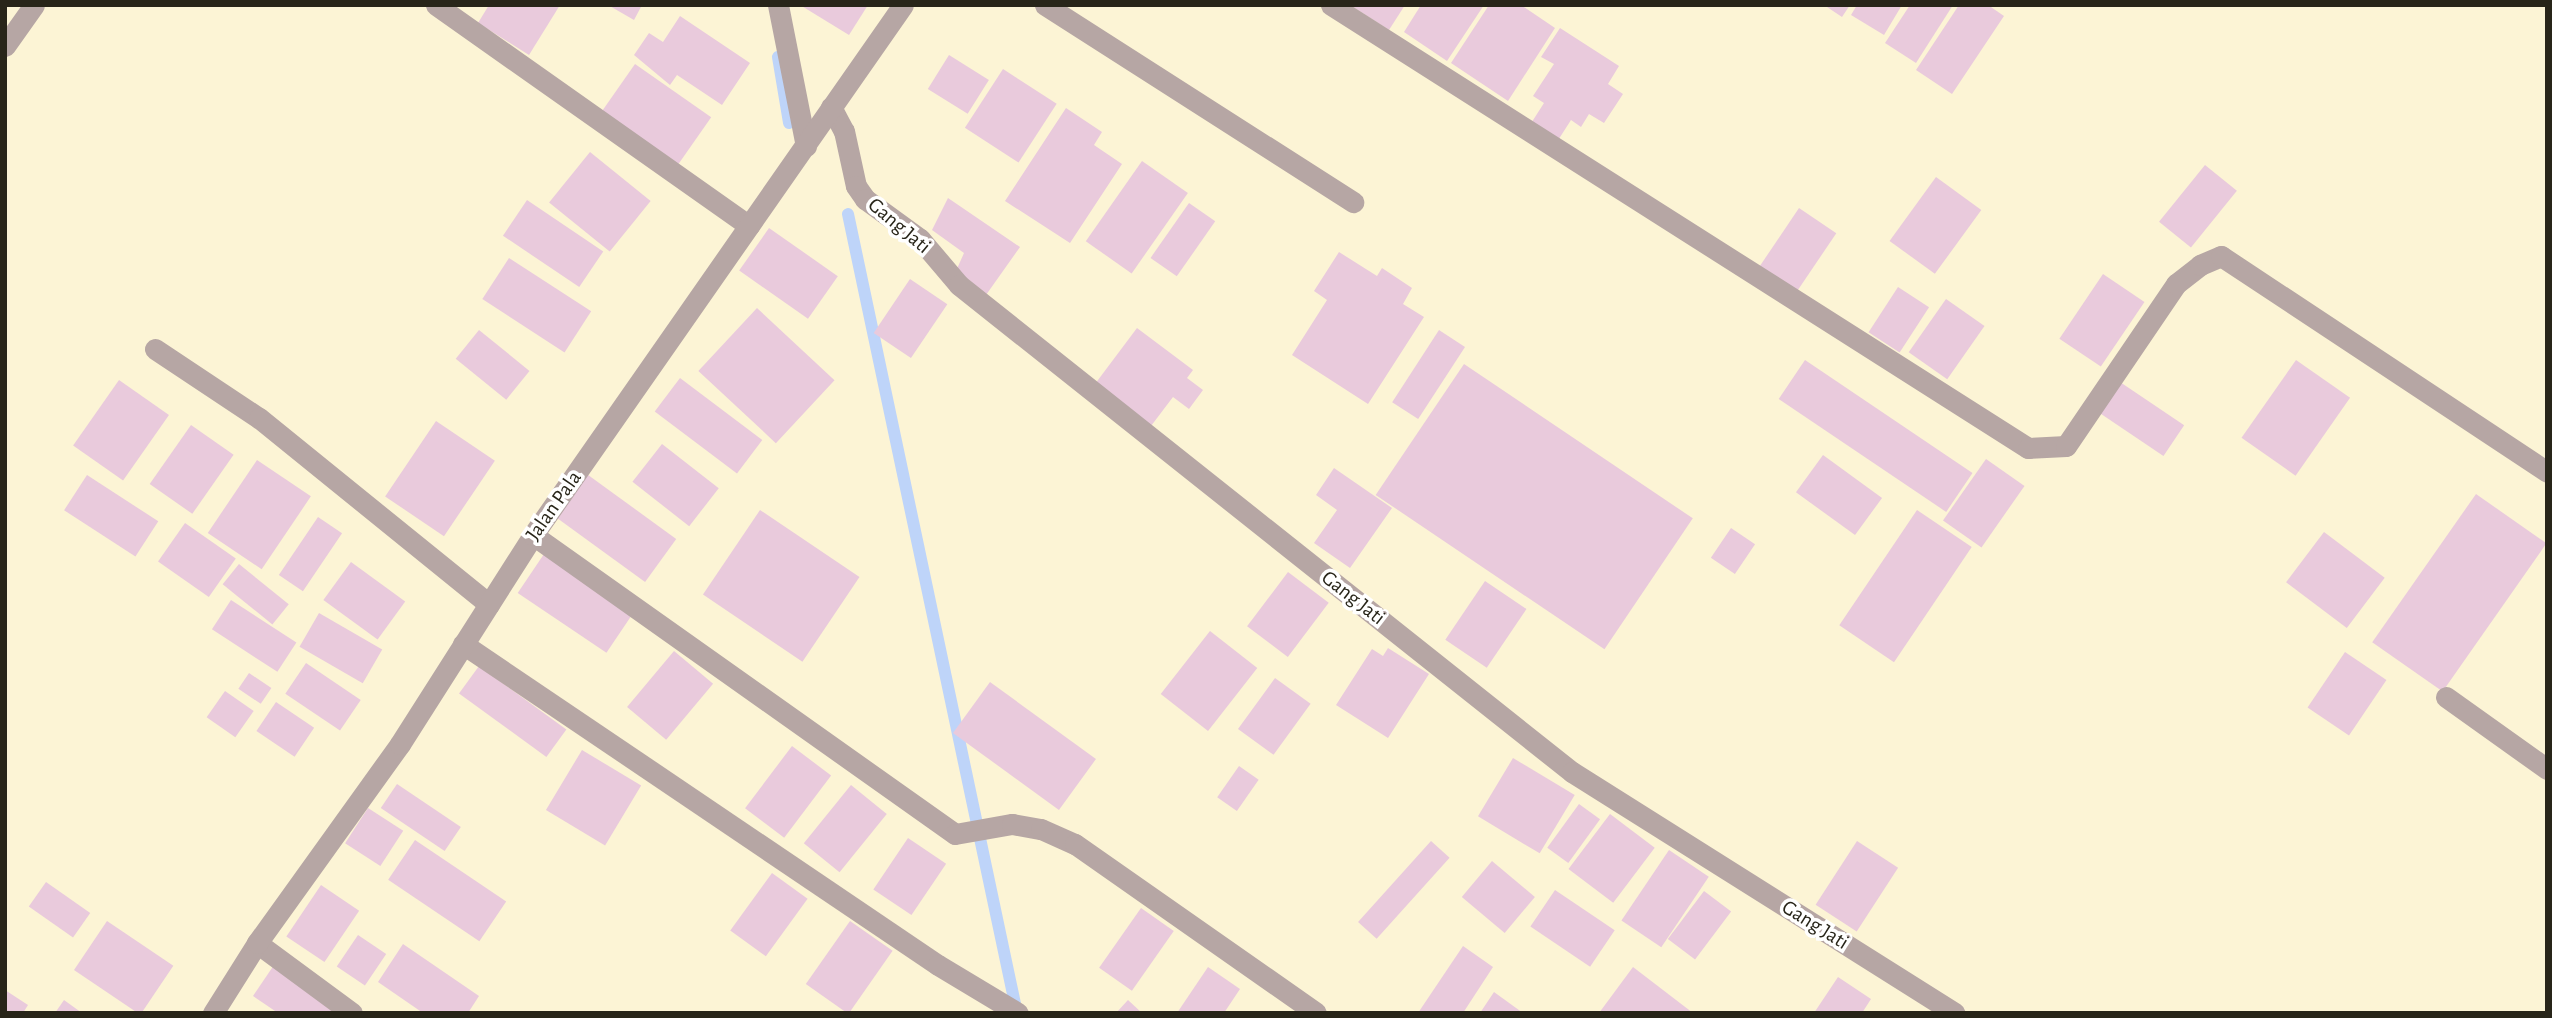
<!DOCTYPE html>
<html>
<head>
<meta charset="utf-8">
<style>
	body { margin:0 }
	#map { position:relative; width:2552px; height:1018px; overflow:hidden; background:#fcf4d5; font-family:"Alegreya Sans",sans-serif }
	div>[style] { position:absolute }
	.stream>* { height:12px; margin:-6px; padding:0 6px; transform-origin:6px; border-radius:6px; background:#bed4f9 }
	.building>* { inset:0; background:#e9cadc; transform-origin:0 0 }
	.minor>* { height:21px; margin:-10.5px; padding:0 10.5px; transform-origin:10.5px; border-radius:10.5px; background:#b6a6a4 }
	span { translate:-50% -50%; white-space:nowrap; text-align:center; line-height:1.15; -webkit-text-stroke:7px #fff; paint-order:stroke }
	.street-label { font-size:21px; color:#282519 }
	.frame { position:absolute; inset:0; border:7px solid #282519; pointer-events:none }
</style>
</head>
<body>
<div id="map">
	<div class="stream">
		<i style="left:778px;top:57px;width:67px;rotate:80.5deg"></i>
		<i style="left:848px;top:214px;width:817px;rotate:78.06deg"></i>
	</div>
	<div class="building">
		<i style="clip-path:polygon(489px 5px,560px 5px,529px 55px,478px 23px)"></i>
		<i style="clip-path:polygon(608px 5px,642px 5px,634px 20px)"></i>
		<i style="clip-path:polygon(800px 5px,868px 5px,849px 35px)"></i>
		<i style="clip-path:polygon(1350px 5px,1405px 5px,1389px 30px)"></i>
		<i style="clip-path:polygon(1421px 5px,1484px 5px,1447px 61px,1404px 32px)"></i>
		<i style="clip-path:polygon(1489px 5px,1521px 5px,1555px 28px,1508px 101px,1451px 63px)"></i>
		<i style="clip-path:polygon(1824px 5px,1850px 5px,1842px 17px)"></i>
		<i style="clip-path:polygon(1857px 5px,1902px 5px,1884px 35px,1851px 15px)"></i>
		<i style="clip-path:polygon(1910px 5px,1953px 5px,1916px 63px,1885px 43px)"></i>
		<i style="clip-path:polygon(1959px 5px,1988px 5px,2004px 16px,1952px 94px,1916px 70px)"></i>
		<i style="clip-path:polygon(680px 16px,750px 63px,722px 105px,677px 75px,670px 85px,634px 55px,649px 33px,663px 42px)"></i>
		<i style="clip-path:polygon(1560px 28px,1619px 66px,1608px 84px,1623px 94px,1604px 123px,1589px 114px,1581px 127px,1571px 120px,1555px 145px,1528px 128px,1544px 103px,1533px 96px,1554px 64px,1541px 57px)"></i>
		<i style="left:949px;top:55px;width:47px;height:40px;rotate:32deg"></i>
		<i style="left:635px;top:64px;width:93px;height:57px;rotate:35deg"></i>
		<i style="left:1003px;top:69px;width:64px;height:70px;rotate:33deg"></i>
		<i style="clip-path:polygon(1066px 108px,1102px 132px,1094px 145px,1122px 164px,1070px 243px,1005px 201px)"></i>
		<i style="left:590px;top:152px;width:78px;height:65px;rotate:39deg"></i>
		<i style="left:1142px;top:161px;width:56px;height:98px;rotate:35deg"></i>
		<i style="left:2205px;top:165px;width:41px;height:73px;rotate:39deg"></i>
		<i style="left:1936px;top:177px;width:56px;height:79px;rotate:36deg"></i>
		<i style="clip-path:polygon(948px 198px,1020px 247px,986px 295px,956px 271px,964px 253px,932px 230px)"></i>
		<i style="left:527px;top:200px;width:92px;height:43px;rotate:34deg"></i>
		<i style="left:1189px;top:203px;width:32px;height:67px;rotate:35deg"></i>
		<i style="left:1799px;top:208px;width:45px;height:75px;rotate:34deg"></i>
		<i style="left:769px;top:228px;width:84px;height:52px;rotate:35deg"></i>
		<i style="clip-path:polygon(1339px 252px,1377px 276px,1382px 268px,1412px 288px,1403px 304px,1424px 317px,1368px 404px,1292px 355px,1327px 300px,1314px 291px)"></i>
		<i style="left:509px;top:258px;width:98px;height:49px;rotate:33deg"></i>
		<i style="left:2103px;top:274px;width:50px;height:78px;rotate:34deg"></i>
		<i style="left:910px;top:279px;width:45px;height:65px;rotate:34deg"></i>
		<i style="left:1898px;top:287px;width:37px;height:54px;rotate:33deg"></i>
		<i style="left:1946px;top:299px;width:47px;height:65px;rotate:35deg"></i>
		<i style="left:757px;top:308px;width:106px;height:86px;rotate:43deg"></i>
		<i style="clip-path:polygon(1137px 328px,1193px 370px,1187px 378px,1203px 390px,1189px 409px,1173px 397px,1151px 426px,1095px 384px)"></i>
		<i style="left:479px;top:330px;width:65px;height:37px;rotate:39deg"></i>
		<i style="left:1439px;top:330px;width:31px;height:86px;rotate:33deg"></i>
		<i style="left:1805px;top:360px;width:202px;height:47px;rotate:34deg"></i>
		<i style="left:2296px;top:360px;width:66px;height:95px;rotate:35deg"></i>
		<i style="left:1464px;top:364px;width:276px;height:158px;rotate:34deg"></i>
		<i style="left:680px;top:378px;width:103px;height:42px;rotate:37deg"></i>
		<i style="left:119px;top:380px;width:61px;height:80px;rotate:35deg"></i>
		<i style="left:2117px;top:380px;width:81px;height:37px;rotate:34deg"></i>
		<i style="left:436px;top:421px;width:71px;height:91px;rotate:34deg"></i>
		<i style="left:191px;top:425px;width:52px;height:72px;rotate:35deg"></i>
		<i style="left:662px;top:444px;width:72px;height:48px;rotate:38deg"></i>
		<i style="left:1823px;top:455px;width:73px;height:46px;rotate:36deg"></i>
		<i style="left:1986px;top:459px;width:47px;height:75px;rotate:35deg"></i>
		<i style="left:257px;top:460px;width:65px;height:88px;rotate:34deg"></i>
		<i style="clip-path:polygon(1334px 468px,1392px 508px,1350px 568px,1314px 543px,1337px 510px,1316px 495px)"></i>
		<i style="left:584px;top:472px;width:114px;height:53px;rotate:36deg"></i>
		<i style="left:87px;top:475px;width:85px;height:42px;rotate:33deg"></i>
		<i style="left:2476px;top:494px;width:86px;height:181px;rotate:35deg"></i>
		<i style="left:760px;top:510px;width:120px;height:102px;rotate:34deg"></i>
		<i style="left:1917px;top:510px;width:66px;height:139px;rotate:34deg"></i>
		<i style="left:318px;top:517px;width:29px;height:70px;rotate:34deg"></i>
		<i style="left:185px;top:523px;width:62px;height:47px;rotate:35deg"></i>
		<i style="left:1731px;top:528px;width:29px;height:36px;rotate:34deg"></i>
		<i style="left:2324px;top:532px;width:76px;height:63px;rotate:37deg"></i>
		<i style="left:544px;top:554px;width:107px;height:47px;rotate:34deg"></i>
		<i style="left:351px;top:562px;width:67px;height:47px;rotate:36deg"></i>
		<i style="left:239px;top:564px;width:64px;height:26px;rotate:39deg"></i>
		<i style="left:1288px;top:572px;width:51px;height:68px;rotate:37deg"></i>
		<i style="left:1485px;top:581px;width:50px;height:71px;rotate:34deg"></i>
		<i style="left:231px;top:600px;width:78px;height:35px;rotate:33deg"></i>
		<i style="left:319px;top:613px;width:73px;height:39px;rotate:30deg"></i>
		<i style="left:1210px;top:631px;width:60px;height:80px;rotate:38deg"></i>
		<i style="clip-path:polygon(1388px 648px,1429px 674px,1388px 738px,1336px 705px,1372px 649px,1383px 656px)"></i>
		<i style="left:674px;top:651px;width:51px;height:73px;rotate:40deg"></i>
		<i style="left:2345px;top:652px;width:50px;height:67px;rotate:34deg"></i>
		<i style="left:306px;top:663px;width:66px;height:37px;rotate:34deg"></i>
		<i style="left:479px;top:666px;width:108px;height:34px;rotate:36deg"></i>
		<i style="left:249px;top:673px;width:27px;height:19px;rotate:34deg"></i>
		<i style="left:1275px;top:678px;width:44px;height:63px;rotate:36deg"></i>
		<i style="left:990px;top:682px;width:131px;height:63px;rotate:36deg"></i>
		<i style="left:225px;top:691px;width:35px;height:32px;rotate:35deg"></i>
		<i style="left:276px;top:702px;width:46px;height:35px;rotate:34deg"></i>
		<i style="left:792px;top:746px;width:49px;height:78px;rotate:37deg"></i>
		<i style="left:582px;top:750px;width:69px;height:70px;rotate:31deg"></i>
		<i style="left:1513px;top:758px;width:72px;height:68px;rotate:31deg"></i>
		<i style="left:1239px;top:766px;width:24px;height:38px;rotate:35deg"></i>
		<i style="left:397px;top:784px;width:77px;height:29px;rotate:34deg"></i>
		<i style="left:851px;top:785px;width:46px;height:75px;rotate:39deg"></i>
		<i style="left:1579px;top:804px;width:26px;height:54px;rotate:36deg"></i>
		<i style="left:368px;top:808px;width:42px;height:42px;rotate:33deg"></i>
		<i style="left:1610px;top:814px;width:56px;height:69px;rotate:37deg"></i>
		<i style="left:908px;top:838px;width:46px;height:62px;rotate:34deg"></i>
		<i style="left:415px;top:840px;width:110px;height:48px;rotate:34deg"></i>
		<i style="left:1431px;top:841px;width:25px;height:109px;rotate:42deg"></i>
		<i style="left:1857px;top:841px;width:49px;height:76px;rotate:33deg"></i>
		<i style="left:1669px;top:850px;width:48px;height:85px;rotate:34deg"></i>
		<i style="left:1492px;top:861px;width:56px;height:47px;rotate:40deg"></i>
		<i style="left:772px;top:873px;width:44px;height:71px;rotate:36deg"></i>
		<i style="left:46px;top:882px;width:54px;height:30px;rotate:35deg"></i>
		<i style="left:321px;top:885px;width:46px;height:62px;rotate:34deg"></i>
		<i style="left:1555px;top:890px;width:72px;height:44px;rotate:34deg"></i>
		<i style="left:1704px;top:891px;width:34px;height:60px;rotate:37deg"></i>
		<i style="left:1141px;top:908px;width:40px;height:73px;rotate:35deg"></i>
		<i style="left:107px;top:921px;width:80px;height:59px;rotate:34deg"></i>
		<i style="left:850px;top:921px;width:52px;height:77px;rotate:35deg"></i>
		<i style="left:358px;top:935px;width:34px;height:38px;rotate:34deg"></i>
		<i style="clip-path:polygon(403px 944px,479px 996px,468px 1013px,423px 1013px,378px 982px)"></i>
		<i style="clip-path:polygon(1463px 946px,1493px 967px,1463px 1013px,1418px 1013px)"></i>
		<i style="clip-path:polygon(274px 965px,346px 1013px,278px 1013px,253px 996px)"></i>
		<i style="clip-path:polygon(1208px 967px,1240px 989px,1224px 1013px,1177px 1013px)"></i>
		<i style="clip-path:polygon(1633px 967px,1693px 1013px,1599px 1013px)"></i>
		<i style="clip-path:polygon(1838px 977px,1871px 999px,1862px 1013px,1814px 1013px)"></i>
		<i style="clip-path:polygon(5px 990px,28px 1005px,23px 1013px,5px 1013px)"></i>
		<i style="clip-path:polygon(1494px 992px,1523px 1013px,1480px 1013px)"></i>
		<i style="clip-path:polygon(64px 1000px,82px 1013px,55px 1013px)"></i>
		<i style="clip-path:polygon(1128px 1000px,1142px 1013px,1116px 1013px)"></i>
	</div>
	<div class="minor">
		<i style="left:436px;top:5px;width:383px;rotate:35.2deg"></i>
		<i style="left:778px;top:5px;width:144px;rotate:78.8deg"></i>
		<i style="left:1045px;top:5px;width:366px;rotate:32.6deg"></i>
		<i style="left:1331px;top:5px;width:826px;rotate:32.44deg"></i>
		<i style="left:2028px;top:448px;width:38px;rotate:-3deg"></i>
		<i style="left:2066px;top:446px;width:196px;rotate:-55.8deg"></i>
		<i style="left:2176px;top:284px;width:31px;rotate:-38deg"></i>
		<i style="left:2200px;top:265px;width:23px;rotate:-23deg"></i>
		<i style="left:2221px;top:256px;width:391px;rotate:33.5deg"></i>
		<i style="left:5px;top:46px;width:50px;rotate:-54.7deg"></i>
		<i style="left:831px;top:107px;width:27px;rotate:62deg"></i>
		<i style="left:844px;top:131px;width:56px;rotate:77.7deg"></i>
		<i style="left:856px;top:186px;width:16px;rotate:55deg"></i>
		<i style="left:865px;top:199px;width:68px;rotate:36deg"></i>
		<i style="left:920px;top:239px;width:60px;rotate:49.7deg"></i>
		<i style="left:959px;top:285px;width:783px;rotate:38.47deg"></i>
		<i style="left:1572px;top:772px;width:452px;rotate:32.2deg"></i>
		<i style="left:155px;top:349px;width:125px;rotate:33.6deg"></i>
		<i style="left:259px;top:418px;width:296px;rotate:39deg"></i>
		<i style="left:533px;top:535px;width:517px;rotate:35.32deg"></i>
		<i style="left:955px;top:834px;width:58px;rotate:-10deg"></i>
		<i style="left:1012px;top:824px;width:29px;rotate:10deg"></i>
		<i style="left:1041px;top:829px;width:37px;rotate:24deg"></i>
		<i style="left:1075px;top:844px;width:294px;rotate:35deg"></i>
		<i style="left:463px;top:644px;width:573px;rotate:34.05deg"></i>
		<i style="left:938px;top:965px;width:93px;rotate:31deg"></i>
		<i style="left:2446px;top:697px;width:124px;rotate:35.5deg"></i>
		<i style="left:257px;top:943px;width:118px;rotate:36.4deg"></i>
		<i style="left:213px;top:1013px;width:83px;rotate:-57.8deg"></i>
		<i style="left:257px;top:943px;width:245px;rotate:-54.3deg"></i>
		<i style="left:400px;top:744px;width:248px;rotate:-57.5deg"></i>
		<i style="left:533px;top:535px;width:646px;rotate:-55.08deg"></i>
	</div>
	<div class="street-label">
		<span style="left:899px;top:226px;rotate:40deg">Gang Jati</span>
		<span style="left:554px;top:506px;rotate:-55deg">Jalan Pala</span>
		<span style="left:1353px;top:598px;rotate:38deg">Gang Jati</span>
		<span style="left:1815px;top:925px;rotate:32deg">Gang Jati</span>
	</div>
	<div class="frame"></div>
</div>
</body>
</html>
